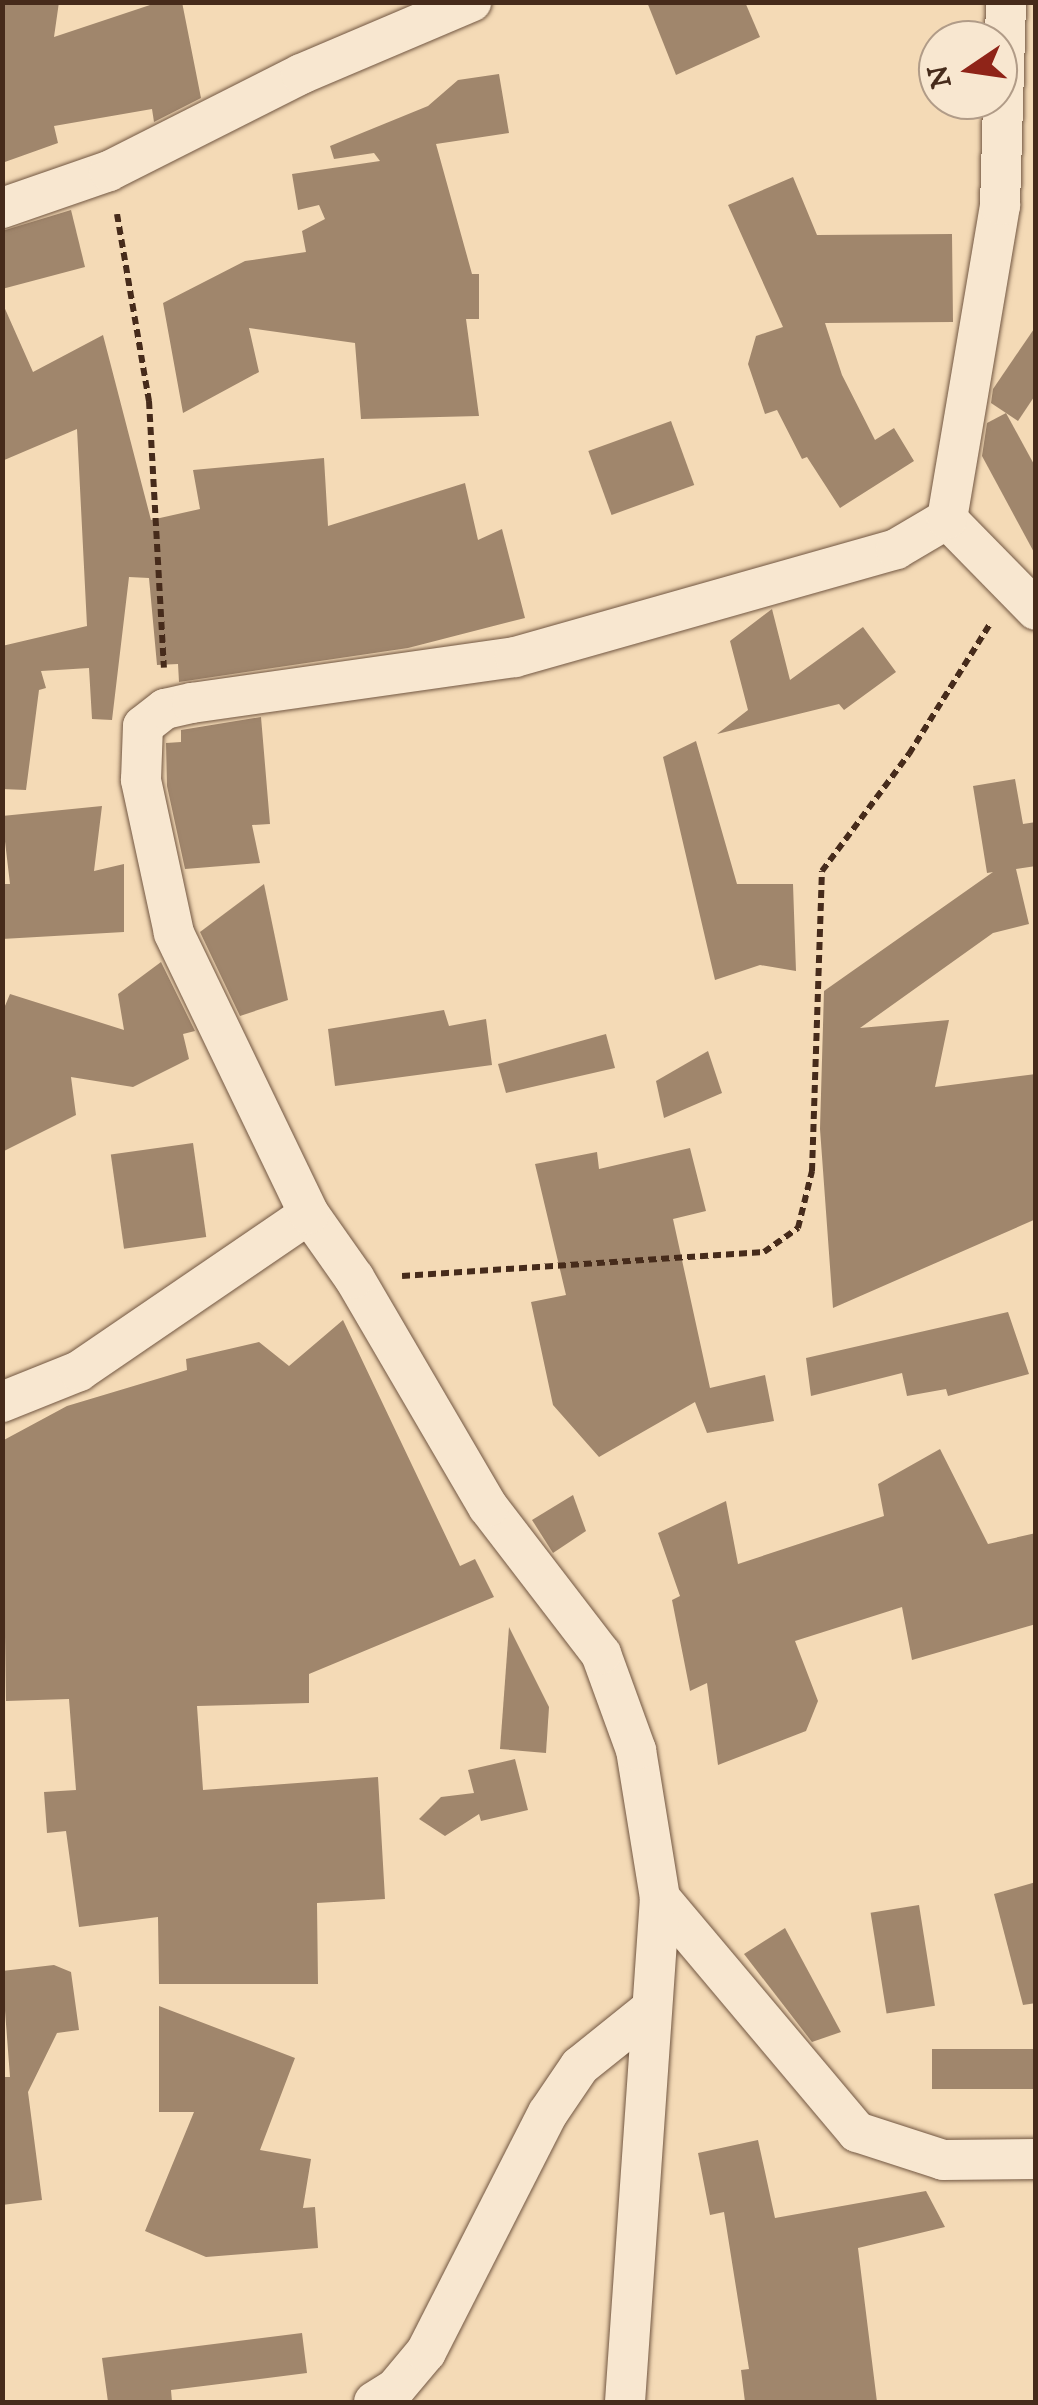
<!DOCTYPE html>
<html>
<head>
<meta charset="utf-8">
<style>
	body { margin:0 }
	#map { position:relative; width:1038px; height:2405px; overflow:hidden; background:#f4dab6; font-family:"IM FELL DW Pica",serif }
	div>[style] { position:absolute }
	.building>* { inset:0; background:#a0866c; transform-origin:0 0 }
	.path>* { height:6px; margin-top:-3px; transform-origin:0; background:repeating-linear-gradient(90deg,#462b1b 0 8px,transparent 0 13px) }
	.roads { filter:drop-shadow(0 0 2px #725742) drop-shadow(0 0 2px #725742) }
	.street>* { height:40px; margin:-20px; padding:0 20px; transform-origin:20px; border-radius:20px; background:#f8e7d0 }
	span { translate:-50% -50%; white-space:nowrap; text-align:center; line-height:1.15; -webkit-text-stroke:10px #f8e7d0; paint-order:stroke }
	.frame { position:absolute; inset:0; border:5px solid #462b1b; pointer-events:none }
	.north { position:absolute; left:918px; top:20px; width:100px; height:100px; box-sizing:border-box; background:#f8e7d0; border:2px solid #b19c88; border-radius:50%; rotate:257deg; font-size:28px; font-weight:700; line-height:40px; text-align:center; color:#462b1b }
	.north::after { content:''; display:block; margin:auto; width:35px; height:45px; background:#8f2418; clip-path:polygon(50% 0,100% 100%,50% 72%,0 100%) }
</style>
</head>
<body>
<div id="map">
	<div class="building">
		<i style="clip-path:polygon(2px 2px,59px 2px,54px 37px,159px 2px,182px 2px,201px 98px,154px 122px,152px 109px,54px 126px,58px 143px,2px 163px)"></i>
		<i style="clip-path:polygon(647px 2px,745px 2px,760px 37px,676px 75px)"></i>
		<i style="clip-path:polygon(499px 74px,509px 133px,436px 144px,472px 274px,479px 274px,479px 319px,466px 319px,479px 416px,361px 419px,355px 343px,249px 328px,259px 372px,183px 413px,163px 303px,245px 261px,306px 252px,302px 231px,325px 219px,319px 205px,298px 210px,292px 174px,380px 161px,374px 153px,334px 159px,330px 146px,428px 106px,458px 80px)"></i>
		<i style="clip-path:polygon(793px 177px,817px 235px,952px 234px,953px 322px,825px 323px,842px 375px,875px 440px,894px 428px,914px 461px,840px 508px,807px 457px,802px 459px,777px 410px,765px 414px,748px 364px,756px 336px,783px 327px,728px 205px)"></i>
		<i style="clip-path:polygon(71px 210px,85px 267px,2px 289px,2px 231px)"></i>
		<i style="clip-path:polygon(2px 302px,33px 372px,103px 335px,151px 520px,200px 509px,193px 470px,324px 458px,328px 526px,465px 483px,478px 540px,502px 529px,525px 618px,408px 648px,179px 682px,178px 664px,157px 665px,149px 578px,129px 577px,112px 720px,92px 719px,89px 668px,41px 671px,46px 688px,39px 690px,26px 790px,2px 789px,2px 646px,87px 626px,77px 429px,2px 461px)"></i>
		<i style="clip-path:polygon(1036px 326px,1036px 394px,1018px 421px,991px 403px,993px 389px)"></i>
		<i style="clip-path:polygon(1006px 413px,1036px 468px,1036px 556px,982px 456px,987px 423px)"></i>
		<i style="left:671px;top:421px;width:68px;height:88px;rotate:70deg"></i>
		<i style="clip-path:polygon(772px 609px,790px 680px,863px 627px,896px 672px,844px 710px,839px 704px,717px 734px,748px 710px,730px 641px)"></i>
		<i style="clip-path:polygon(261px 717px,270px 824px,252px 825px,260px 863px,185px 869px,167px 786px,166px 743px,181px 742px,181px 730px)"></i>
		<i style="clip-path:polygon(696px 741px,737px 884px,793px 884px,796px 971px,760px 965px,715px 980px,663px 757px)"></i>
		<i style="clip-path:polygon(1015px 779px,1023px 824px,1036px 822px,1036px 866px,1016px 869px,1029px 924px,993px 933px,860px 1028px,949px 1020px,935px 1087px,1036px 1074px,1036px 1219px,833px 1308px,820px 1129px,824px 991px,993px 872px,987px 873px,973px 786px)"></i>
		<i style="clip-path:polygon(102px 806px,94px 871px,124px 864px,124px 932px,2px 939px,2px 884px,10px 884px,2px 816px)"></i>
		<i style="clip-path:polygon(264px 884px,288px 1000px,240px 1016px,200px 932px)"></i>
		<i style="clip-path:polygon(161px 962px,195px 1031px,183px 1034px,189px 1059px,133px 1087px,71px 1077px,76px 1115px,2px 1152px,2px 1013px,10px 994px,124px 1030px,118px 994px)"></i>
		<i style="clip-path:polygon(444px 1010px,449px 1026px,486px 1019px,492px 1065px,335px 1086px,328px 1029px)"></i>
		<i style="clip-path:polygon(606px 1034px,615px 1068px,506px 1093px,498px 1064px)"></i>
		<i style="clip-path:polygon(708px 1051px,722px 1093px,664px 1118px,656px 1081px)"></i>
		<i style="left:193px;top:1143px;width:95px;height:83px;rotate:82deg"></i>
		<i style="clip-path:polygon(690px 1148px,706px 1211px,673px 1219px,710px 1388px,765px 1375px,774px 1421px,707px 1433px,695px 1402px,599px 1457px,553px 1405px,531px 1302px,566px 1295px,535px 1164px,597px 1152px,599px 1169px)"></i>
		<i style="clip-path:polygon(1008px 1312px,1029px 1374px,948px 1396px,946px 1389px,907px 1396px,902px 1373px,811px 1396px,806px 1358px)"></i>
		<i style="clip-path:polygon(343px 1320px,460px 1566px,475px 1559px,494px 1597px,309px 1674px,309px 1703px,197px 1706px,203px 1790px,378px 1777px,385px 1899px,317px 1903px,318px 1984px,159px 1984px,158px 1917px,79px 1927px,66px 1831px,47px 1833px,44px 1792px,76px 1790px,69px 1699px,6px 1701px,2px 1441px,67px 1406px,187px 1370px,186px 1359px,259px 1342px,289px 1366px)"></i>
		<i style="clip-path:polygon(940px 1449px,988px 1544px,1036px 1533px,1036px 1624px,912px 1660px,902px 1607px,795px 1641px,818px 1701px,806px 1731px,718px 1765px,707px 1683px,690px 1691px,672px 1600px,680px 1596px,658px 1533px,726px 1501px,738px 1564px,884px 1516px,878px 1484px)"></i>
		<i style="clip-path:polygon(573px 1495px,586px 1531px,553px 1553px,532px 1520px)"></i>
		<i style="clip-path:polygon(509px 1627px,549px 1707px,546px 1753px,500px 1749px)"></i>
		<i style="clip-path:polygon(515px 1759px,528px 1810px,481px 1821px,479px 1814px,445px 1836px,419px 1819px,441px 1797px,474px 1793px,468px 1770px)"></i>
		<i style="clip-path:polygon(1036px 1882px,1036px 2003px,1023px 2005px,994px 1894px)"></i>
		<i style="left:919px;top:1905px;width:102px;height:49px;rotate:81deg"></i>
		<i style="clip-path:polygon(785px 1928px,841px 2032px,812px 2042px,744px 1954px)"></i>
		<i style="clip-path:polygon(54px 1965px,71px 1972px,79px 2030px,57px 2033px,28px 2092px,42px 2200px,2px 2205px,2px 2077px,10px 2077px,2px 1971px)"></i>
		<i style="clip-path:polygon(159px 2006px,295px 2058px,260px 2150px,311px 2159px,303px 2208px,315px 2207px,318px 2248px,206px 2257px,145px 2231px,194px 2112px,159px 2112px)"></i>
		<i style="left:1036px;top:2049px;width:40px;height:104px;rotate:90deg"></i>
		<i style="clip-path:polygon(758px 2140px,775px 2218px,926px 2191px,945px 2227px,858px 2248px,877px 2402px,745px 2402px,741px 2370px,749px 2369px,724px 2212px,710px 2215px,698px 2153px)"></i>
		<i style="clip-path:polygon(302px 2333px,307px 2373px,171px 2390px,172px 2402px,108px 2402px,102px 2358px)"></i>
	</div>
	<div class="path">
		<i style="left:117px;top:214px;width:190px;rotate:80.3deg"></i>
		<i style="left:149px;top:401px;width:267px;rotate:86.8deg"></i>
		<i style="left:402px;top:1276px;width:363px;rotate:-3.8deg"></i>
		<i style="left:764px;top:1252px;width:42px;rotate:-35.2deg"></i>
		<i style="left:798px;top:1228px;width:59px;rotate:-76.2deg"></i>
		<i style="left:812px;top:1171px;width:300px;rotate:-88.1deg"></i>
		<i style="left:822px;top:871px;width:146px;rotate:-53.4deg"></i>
		<i style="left:909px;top:754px;width:153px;rotate:-58.1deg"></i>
	</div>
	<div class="roads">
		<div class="street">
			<i style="left:2px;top:208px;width:113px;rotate:-19.1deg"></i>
			<i style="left:109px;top:171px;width:215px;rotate:-26.8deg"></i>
			<i style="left:301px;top:74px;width:185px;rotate:-23deg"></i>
			<i style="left:947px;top:519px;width:127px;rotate:45.6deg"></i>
			<i style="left:2px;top:1402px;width:83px;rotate:-21.9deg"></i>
			<i style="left:79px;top:1371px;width:278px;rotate:-34.3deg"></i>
			<i style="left:660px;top:1898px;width:306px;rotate:49.9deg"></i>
			<i style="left:857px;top:2132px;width:90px;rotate:18deg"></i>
			<i style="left:943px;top:2160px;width:93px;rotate:-0.6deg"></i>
			<i style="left:374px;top:2402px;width:25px;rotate:-32deg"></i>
			<i style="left:395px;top:2389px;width:48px;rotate:-50deg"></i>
			<i style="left:426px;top:2352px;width:268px;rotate:-63deg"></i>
			<i style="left:548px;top:2113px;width:57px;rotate:-55.8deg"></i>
			<i style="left:580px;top:2066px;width:90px;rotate:-38.7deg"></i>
			<i style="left:625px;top:2402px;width:505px;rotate:-86.03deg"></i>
			<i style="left:660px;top:1898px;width:150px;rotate:-99.2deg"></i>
			<i style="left:636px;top:1750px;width:102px;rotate:-110deg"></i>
			<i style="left:601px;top:1654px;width:185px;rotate:-127.5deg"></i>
			<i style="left:488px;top:1507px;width:265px;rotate:-120.3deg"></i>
			<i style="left:354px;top:1278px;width:78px;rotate:-125.1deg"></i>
			<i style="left:309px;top:1214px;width:312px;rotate:-115.7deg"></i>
			<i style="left:174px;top:933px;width:157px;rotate:-102.2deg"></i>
			<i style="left:141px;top:780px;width:54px;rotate:-87.9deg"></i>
			<i style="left:143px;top:726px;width:28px;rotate:-38deg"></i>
			<i style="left:165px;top:709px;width:28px;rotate:-13deg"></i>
			<i style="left:192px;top:703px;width:326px;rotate:-8.1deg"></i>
			<i style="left:515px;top:657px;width:396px;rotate:-15.8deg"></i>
			<i style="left:896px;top:549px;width:59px;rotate:-30.5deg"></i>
			<i style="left:947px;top:519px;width:318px;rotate:-80.4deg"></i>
			<i style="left:1000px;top:205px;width:203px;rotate:-88.3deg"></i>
		</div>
	</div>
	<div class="frame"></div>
	<div class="north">N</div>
</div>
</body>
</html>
